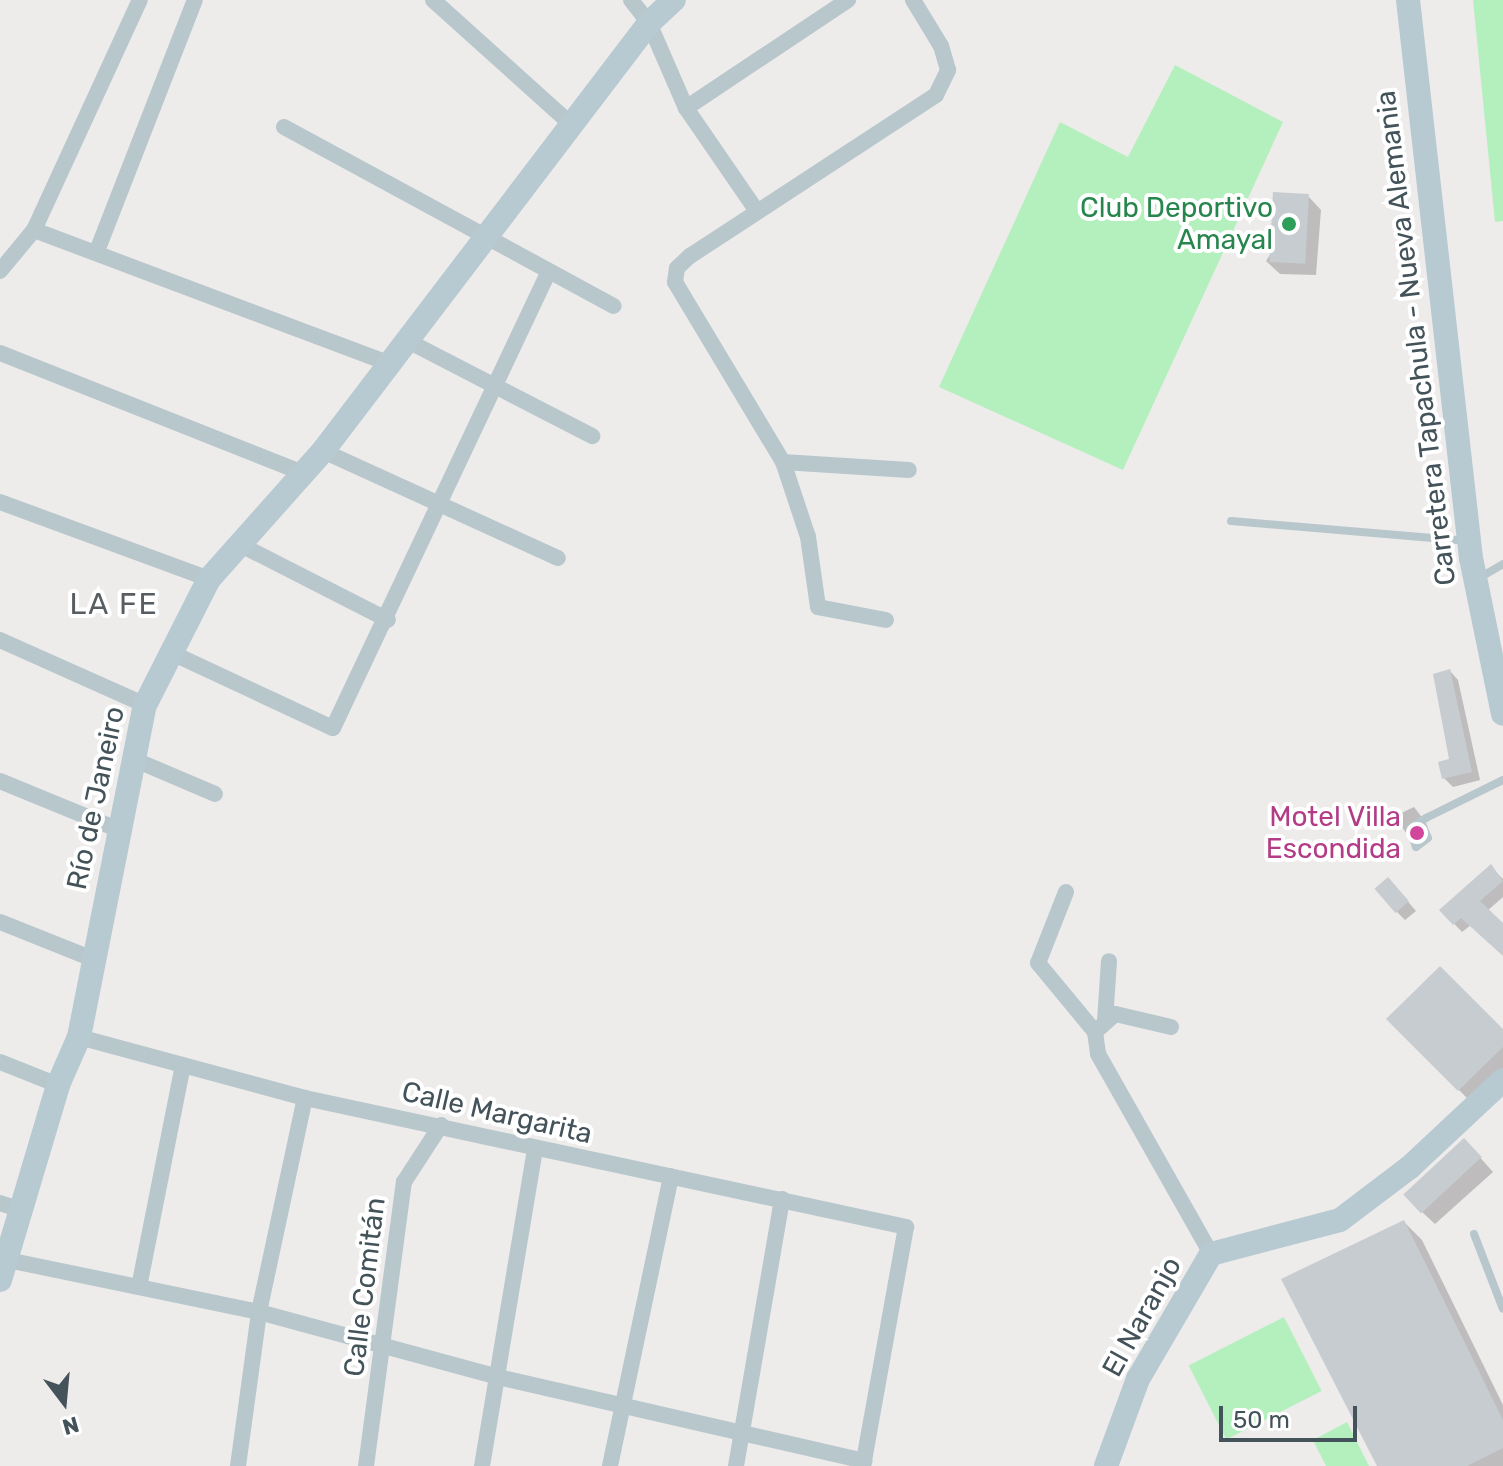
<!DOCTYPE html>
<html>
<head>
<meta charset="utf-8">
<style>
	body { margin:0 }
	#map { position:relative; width:1503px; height:1466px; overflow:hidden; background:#eeebeb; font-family:Rubik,sans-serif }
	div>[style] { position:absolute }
	.green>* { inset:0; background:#b4f0be; transform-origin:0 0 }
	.shadow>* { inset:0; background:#0003 }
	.building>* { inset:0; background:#c7ccd1; transform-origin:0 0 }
	.lane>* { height:8px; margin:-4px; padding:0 4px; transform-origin:4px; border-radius:4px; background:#b8c7cc }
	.street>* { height:16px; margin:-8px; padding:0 8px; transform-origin:8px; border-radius:8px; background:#b8c7cc }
	.secondary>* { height:24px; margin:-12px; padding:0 12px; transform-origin:12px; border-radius:12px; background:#b7c9d1 }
	.dots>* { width:22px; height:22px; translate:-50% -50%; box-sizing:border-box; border:4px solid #fff; border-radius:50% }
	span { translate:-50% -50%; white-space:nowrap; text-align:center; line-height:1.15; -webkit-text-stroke:8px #fff; paint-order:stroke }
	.leisure-label { font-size:28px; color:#27864d }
	.right { translate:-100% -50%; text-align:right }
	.street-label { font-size:28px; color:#435359 }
	.hotel-label { font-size:28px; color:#b23c85 }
	.neighbourhood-label { font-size:30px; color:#575d60; letter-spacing:2px }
	.north { position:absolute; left:24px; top:1362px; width:80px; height:80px; -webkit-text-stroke:6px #fff; paint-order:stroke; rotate:164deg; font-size:22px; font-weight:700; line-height:32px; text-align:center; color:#435359 }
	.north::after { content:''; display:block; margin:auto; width:28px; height:36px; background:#435359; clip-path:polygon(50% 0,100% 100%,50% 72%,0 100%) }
	.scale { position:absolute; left:1219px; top:1406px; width:138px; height:36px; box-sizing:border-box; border:4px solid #435359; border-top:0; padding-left:10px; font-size:24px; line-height:28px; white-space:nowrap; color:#435359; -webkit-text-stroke:6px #fff; paint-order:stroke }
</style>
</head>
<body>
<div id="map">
	<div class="green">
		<i style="clip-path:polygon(1473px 0,1503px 0,1503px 221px,1495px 222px)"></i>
		<i style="clip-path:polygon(1175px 65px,1283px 122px,1123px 470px,939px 387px,1060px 122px,1128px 157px)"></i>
		<i style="left:1284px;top:1317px;width:83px;height:107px;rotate:63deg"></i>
		<i style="clip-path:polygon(1347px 1422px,1369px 1466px,1326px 1466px,1313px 1440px)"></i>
	</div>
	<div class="shadow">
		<i style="clip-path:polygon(1308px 196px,1321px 210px,1316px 275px,1280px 274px,1266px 261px)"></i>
		<i style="clip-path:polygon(1450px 671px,1458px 680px,1480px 780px,1453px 787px,1444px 778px,1452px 760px)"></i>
		<i style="clip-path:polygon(1414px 807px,1426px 823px,1408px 836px,1395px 816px)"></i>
		<i style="clip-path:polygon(1491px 867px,1503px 879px,1503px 897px,1487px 911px,1503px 925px,1503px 954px,1471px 925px,1462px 932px,1441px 910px)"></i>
		<i style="clip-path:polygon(1397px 889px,1416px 911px,1405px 920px,1396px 911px)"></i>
		<i style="clip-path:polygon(1388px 1019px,1503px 1032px,1503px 1082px,1477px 1108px)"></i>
		<i style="clip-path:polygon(1477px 1154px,1493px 1172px,1435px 1224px,1421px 1211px)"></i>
		<i style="clip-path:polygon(1404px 1222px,1422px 1240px,1503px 1405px,1503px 1466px,1379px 1466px)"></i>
	</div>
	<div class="building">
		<i style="left:1273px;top:192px;width:36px;height:70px;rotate:3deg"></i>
		<i style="clip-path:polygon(1450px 669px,1472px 772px,1442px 779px,1438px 762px,1449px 759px,1433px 674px)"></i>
		<i style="clip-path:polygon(1491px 864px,1503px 881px,1480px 901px,1503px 923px,1503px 956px,1461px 918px,1453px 925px,1439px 910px)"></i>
		<i style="left:1388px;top:877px;width:32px;height:18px;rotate:49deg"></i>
		<i style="clip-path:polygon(1440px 966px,1503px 1029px,1503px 1047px,1458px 1091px,1386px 1019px)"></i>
		<i style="left:1464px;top:1138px;width:26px;height:83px;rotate:47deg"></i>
		<i style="clip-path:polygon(1404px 1220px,1503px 1420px,1503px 1448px,1467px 1466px,1377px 1466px,1281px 1279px)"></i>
	</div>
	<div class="lane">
		<i style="left:1231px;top:521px;width:238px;rotate:4.8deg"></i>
		<i style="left:1479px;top:578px;width:28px;rotate:-30deg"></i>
		<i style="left:1421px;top:821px;width:18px;rotate:68deg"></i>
		<i style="left:1428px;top:838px;width:15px;rotate:143deg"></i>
		<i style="left:1416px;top:847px;width:20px;rotate:-108deg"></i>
		<i style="left:1410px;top:828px;width:13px;rotate:-32deg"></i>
		<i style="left:1421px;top:821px;width:6px;rotate:-31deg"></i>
		<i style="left:1426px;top:818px;width:86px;rotate:-26.3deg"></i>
		<i style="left:1474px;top:1234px;width:80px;rotate:68.9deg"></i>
	</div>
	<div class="street">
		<i style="left:433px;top:0;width:190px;rotate:42deg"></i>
		<i style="left:631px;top:0;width:29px;rotate:52deg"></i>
		<i style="left:649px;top:23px;width:93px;rotate:66.5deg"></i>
		<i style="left:686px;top:108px;width:124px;rotate:55.5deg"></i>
		<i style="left:686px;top:108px;width:195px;rotate:-33.7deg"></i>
		<i style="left:284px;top:127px;width:375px;rotate:28.5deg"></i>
		<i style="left:34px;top:230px;width:376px;rotate:20.6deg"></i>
		<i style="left:97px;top:251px;width:269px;rotate:-68.7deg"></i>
		<i style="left:0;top:271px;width:53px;rotate:-50.3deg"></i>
		<i style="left:34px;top:230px;width:253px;rotate:-65.3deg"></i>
		<i style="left:404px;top:339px;width:212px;rotate:27.3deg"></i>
		<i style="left:0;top:353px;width:324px;rotate:21.6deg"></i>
		<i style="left:323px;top:451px;width:258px;rotate:24.5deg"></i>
		<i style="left:783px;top:462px;width:126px;rotate:3.6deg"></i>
		<i style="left:0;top:502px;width:223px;rotate:20.2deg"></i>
		<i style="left:239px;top:544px;width:167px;rotate:27deg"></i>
		<i style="left:886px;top:620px;width:69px;rotate:-169.2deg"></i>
		<i style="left:818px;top:607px;width:71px;rotate:-98.1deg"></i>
		<i style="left:808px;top:537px;width:79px;rotate:-108.4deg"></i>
		<i style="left:783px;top:462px;width:210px;rotate:-121deg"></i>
		<i style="left:675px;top:282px;width:14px;rotate:-82deg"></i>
		<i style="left:677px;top:268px;width:18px;rotate:-43deg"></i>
		<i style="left:690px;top:256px;width:294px;rotate:-33.2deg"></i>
		<i style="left:936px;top:95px;width:28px;rotate:-64deg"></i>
		<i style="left:948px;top:70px;width:25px;rotate:-106deg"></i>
		<i style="left:941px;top:46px;width:54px;rotate:-121.3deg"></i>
		<i style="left:0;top:640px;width:159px;rotate:24.1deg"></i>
		<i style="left:174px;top:654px;width:175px;rotate:25deg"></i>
		<i style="left:333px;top:728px;width:505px;rotate:-64.7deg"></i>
		<i style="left:133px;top:759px;width:89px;rotate:23.1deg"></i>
		<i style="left:0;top:781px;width:126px;rotate:22.3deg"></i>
		<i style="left:1066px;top:892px;width:76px;rotate:111.5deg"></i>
		<i style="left:1038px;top:963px;width:89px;rotate:50.4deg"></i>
		<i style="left:0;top:922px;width:100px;rotate:21.7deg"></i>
		<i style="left:1105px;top:1021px;width:60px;rotate:-86.2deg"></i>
		<i style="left:1171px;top:1027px;width:57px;rotate:-166.9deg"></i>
		<i style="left:1115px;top:1014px;width:27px;rotate:138deg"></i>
		<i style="left:1095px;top:1032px;width:22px;rotate:82deg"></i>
		<i style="left:1098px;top:1054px;width:230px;rotate:60.5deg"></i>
		<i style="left:79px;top:1037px;width:234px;rotate:15.1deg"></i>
		<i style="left:305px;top:1098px;width:615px;rotate:12.11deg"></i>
		<i style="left:906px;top:1227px;width:243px;rotate:100.2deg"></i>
		<i style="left:0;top:1062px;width:62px;rotate:21.6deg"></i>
		<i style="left:0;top:1203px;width:19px;rotate:18deg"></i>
		<i style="left:3px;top:1259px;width:261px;rotate:11.7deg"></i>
		<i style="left:259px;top:1312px;width:248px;rotate:15.2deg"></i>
		<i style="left:498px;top:1377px;width:376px;rotate:12.9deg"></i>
		<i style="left:139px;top:1287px;width:226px;rotate:-78.8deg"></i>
		<i style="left:238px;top:1466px;width:155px;rotate:-82.2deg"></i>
		<i style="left:259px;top:1312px;width:219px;rotate:-77.9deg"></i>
		<i style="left:366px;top:1466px;width:287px;rotate:-82.4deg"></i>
		<i style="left:404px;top:1182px;width:68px;rotate:-57deg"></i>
		<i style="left:482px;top:1466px;width:320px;rotate:-80.5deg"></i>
		<i style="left:610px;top:1466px;width:296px;rotate:-78.1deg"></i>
		<i style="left:736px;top:1466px;width:271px;rotate:-80.2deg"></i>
	</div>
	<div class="secondary">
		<i style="left:1408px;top:0;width:562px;rotate:83.56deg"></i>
		<i style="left:1471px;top:558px;width:159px;rotate:78.4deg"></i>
		<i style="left:0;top:1280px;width:203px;rotate:-73.4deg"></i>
		<i style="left:58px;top:1085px;width:52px;rotate:-66.4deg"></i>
		<i style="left:79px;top:1037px;width:338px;rotate:-78.8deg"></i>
		<i style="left:145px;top:705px;width:141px;rotate:-63.1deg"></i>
		<i style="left:209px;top:579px;width:171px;rotate:-48.3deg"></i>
		<i style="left:323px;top:451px;width:538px;rotate:-52.7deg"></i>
		<i style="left:649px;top:23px;width:34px;rotate:-43deg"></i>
		<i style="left:1106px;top:1466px;width:93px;rotate:-69.8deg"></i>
		<i style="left:1138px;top:1379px;width:145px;rotate:-59.7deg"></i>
		<i style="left:1211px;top:1254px;width:133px;rotate:-14.8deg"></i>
		<i style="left:1340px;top:1220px;width:88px;rotate:-37.1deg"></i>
		<i style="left:1410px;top:1167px;width:127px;rotate:-43.1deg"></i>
	</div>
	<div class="dots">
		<i style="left:1289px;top:224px;background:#2e9e5b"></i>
		<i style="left:1417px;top:833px;background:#d1479c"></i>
	</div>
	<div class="leisure-label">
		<span class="right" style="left:1273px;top:224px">Club Deportivo<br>Amayal</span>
	</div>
	<div class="street-label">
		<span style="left:1416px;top:338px;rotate:-97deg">Carretera Tapachula - Nueva Alemania</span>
		<span style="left:96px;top:798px;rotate:-78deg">Río de Janeiro</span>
		<span style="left:497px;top:1113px;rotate:13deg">Calle Margarita</span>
		<span style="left:365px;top:1287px;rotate:-83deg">Calle Comitán</span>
		<span style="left:1142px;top:1317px;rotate:-61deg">El Naranjo</span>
	</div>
	<div class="hotel-label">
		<span class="right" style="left:1401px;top:833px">Motel Villa<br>Escondida</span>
	</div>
	<div class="neighbourhood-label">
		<span style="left:114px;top:604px">LA FE</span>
	</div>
	<div class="north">N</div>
	<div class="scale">50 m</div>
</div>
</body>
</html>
